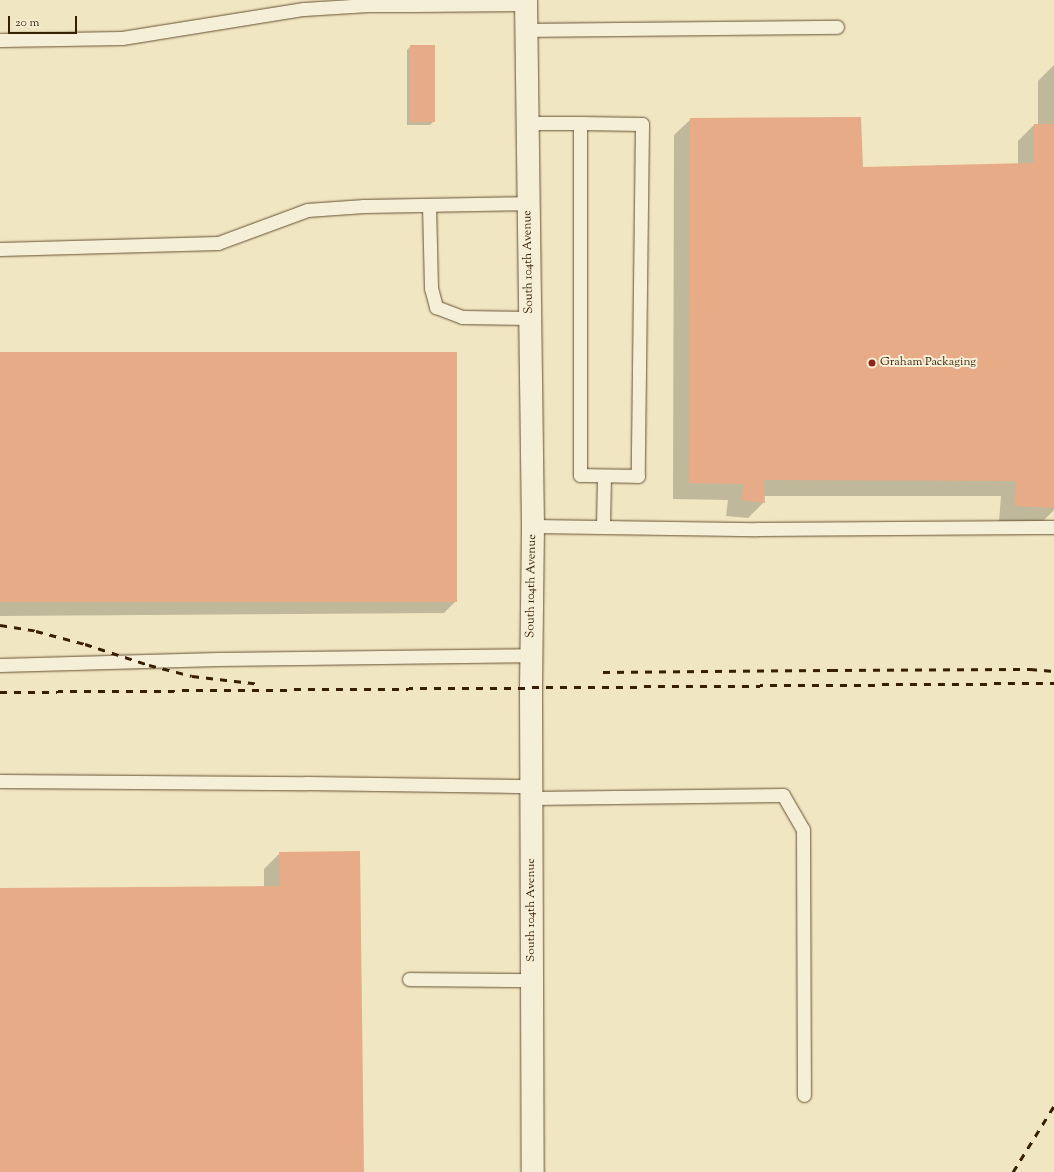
<!DOCTYPE html>
<html>
<head>
<meta charset="utf-8">
<style>
	body { margin:0 }
	#map { position:relative; width:1054px; height:1172px; overflow:hidden; background:#f1e6c2; font-family:"Sorts Mill Goudy",serif }
	div>[style] { position:absolute }
	.shadow>* { inset:0; background:#0003 }
	.building>* { inset:0; background:#e8ab88; transform-origin:0 0 }
	.roads { filter:drop-shadow(0 0 1px #655132) drop-shadow(0 0 1px #655132) }
	.lane>* { height:13px; margin:-6.5px; padding:0 6.5px; transform-origin:6.5px; border-radius:6.5px; background:#f6efd7 }
	.street>* { height:22px; margin:-11px; padding:0 11px; transform-origin:11px; border-radius:11px; background:#f6efd7 }
	.rail>* { height:3px; margin-top:-1.5px; transform-origin:0; background:repeating-linear-gradient(90deg,#361f02 0 7px,transparent 0 14px) }
	.dots>* { width:11px; height:11px; translate:-50% -50%; box-sizing:border-box; border:2px solid #f6efd7; border-radius:50% }
	span { translate:-50% -50%; white-space:nowrap; text-align:center; line-height:1.15; -webkit-text-stroke:4px #f6efd7; paint-order:stroke }
	.street-label { font-size:12px; color:#361f02 }
	.poi-label { font-size:12px; color:#361f02 }
	.left { translate:0 -50%; text-align:left }
	.scale { position:absolute; left:8px; top:16px; width:69px; height:18px; box-sizing:border-box; border:2px solid #361f02; border-top:0; padding-left:5px; font-size:12px; line-height:14px; white-space:nowrap; color:#361f02; -webkit-text-stroke:3px #f6efd7; paint-order:stroke }
</style>
</head>
<body>
<div id="map">
	<div class="shadow">
		<i style="clip-path:polygon(411px 46px,434px 121px,430px 125px,407px 125px,407px 50px)"></i>
		<i style="clip-path:polygon(1054px 65px,1054px 510px,1040px 524px,999px 522px,1001px 496px,764px 496px,764px 502px,748px 518px,726px 516px,728px 500px,673px 499px,674px 135px,691px 119px,862px 168px,1018px 165px,1018px 141px,1034px 125px,1038px 125px,1038px 81px)"></i>
		<i style="clip-path:polygon(0 356px,456px 601px,444px 613px,0 616px)"></i>
		<i style="clip-path:polygon(280px 853px,363px 1172px,0 1172px,0 889px,264px 887px,264px 869px)"></i>
	</div>
	<div class="building">
		<i style="left:410px;top:45px;width:25px;height:77px"></i>
		<i style="clip-path:polygon(861px 117px,863px 167px,1034px 163px,1034px 124px,1054px 124px,1054px 508px,1015px 506px,1016px 481px,764px 480px,765px 503px,742px 500px,744px 484px,689px 483px,690px 118px)"></i>
		<i style="left:457px;top:352px;width:250px;height:457px;rotate:90deg"></i>
		<i style="clip-path:polygon(360px 851px,364px 1172px,0 1172px,0 888px,280px 886px,279px 852px)"></i>
	</div>
	<div class="roads">
		<div class="lane">
			<i style="left:406px;top:0;width:8px;rotate:40deg"></i>
			<i style="left:412px;top:5px;width:114px;rotate:-0.5deg"></i>
			<i style="left:526px;top:30px;width:311px;rotate:-0.6deg"></i>
			<i style="left:0;top:40px;width:122px;rotate:-0.9deg"></i>
			<i style="left:122px;top:38px;width:184px;rotate:-9.1deg"></i>
			<i style="left:304px;top:9px;width:64px;rotate:-3.6deg"></i>
			<i style="left:368px;top:5px;width:44px"></i>
			<i style="left:527px;top:123px;width:53px"></i>
			<i style="left:580px;top:123px;width:62px;rotate:0.9deg"></i>
			<i style="left:642px;top:124px;width:352px;rotate:90.7deg"></i>
			<i style="left:638px;top:476px;width:58px;rotate:-179deg"></i>
			<i style="left:580px;top:475px;width:352px;rotate:-90deg"></i>
			<i style="left:429px;top:205px;width:83px;rotate:88.6deg"></i>
			<i style="left:431px;top:288px;width:20px;rotate:75deg"></i>
			<i style="left:436px;top:307px;width:28px;rotate:21deg"></i>
			<i style="left:462px;top:317px;width:68px;rotate:0.8deg"></i>
			<i style="left:0;top:249px;width:218px;rotate:-1.6deg"></i>
			<i style="left:218px;top:243px;width:95px;rotate:-20.3deg"></i>
			<i style="left:307px;top:210px;width:57px;rotate:-4deg"></i>
			<i style="left:364px;top:206px;width:164px;rotate:-1deg"></i>
			<i style="left:533px;top:526px;width:224px;rotate:0.8deg"></i>
			<i style="left:757px;top:529px;width:297px;rotate:-0.4deg"></i>
			<i style="left:603px;top:527px;width:51px;rotate:-88.9deg"></i>
			<i style="left:0;top:665px;width:218px;rotate:-1.6deg"></i>
			<i style="left:218px;top:659px;width:313px;rotate:-0.7deg"></i>
			<i style="left:0;top:781px;width:306px;rotate:0.4deg"></i>
			<i style="left:306px;top:783px;width:225px;rotate:0.8deg"></i>
			<i style="left:531px;top:798px;width:252px;rotate:-0.7deg"></i>
			<i style="left:783px;top:795px;width:39px;rotate:60deg"></i>
			<i style="left:803px;top:829px;width:266px;rotate:89.8deg"></i>
			<i style="left:409px;top:979px;width:123px;rotate:0.5deg"></i>
		</div>
		<div class="street">
			<i style="left:526px;top:0;width:526px;rotate:89.24deg"></i>
			<i style="left:533px;top:526px;width:162px;rotate:90.7deg"></i>
			<i style="left:531px;top:688px;width:484px;rotate:89.8deg"></i>
		</div>
	</div>
	<div class="rail">
		<i style="left:0;top:625px;width:36px;rotate:9deg"></i>
		<i style="left:36px;top:631px;width:51px;rotate:14.9deg"></i>
		<i style="left:85px;top:644px;width:67px;rotate:18.2deg"></i>
		<i style="left:149px;top:665px;width:44px;rotate:14.3deg"></i>
		<i style="left:192px;top:676px;width:69px;rotate:6.6deg"></i>
		<i style="left:603px;top:672px;width:228px;rotate:-0.5deg"></i>
		<i style="left:831px;top:670px;width:199px;rotate:-0.3deg"></i>
		<i style="left:1030px;top:669px;width:24px;rotate:5deg"></i>
		<i style="left:0;top:692px;width:1054px;rotate:-0.49deg"></i>
		<i style="left:1013px;top:1172px;width:78px;rotate:-58.2deg"></i>
	</div>
	<div class="dots">
		<i style="left:872px;top:363px;background:#8f2418"></i>
	</div>
	<div class="street-label">
		<span style="left:529px;top:262px;rotate:-91deg">South 104th Avenue</span>
		<span style="left:532px;top:586px;rotate:-89deg">South 104th Avenue</span>
		<span style="left:532px;top:910px;rotate:-90deg">South 104th Avenue</span>
	</div>
	<div class="poi-label">
		<span class="left" style="left:880px;top:363px">Graham Packaging</span>
	</div>
	<div class="scale">20 m</div>
</div>
</body>
</html>
